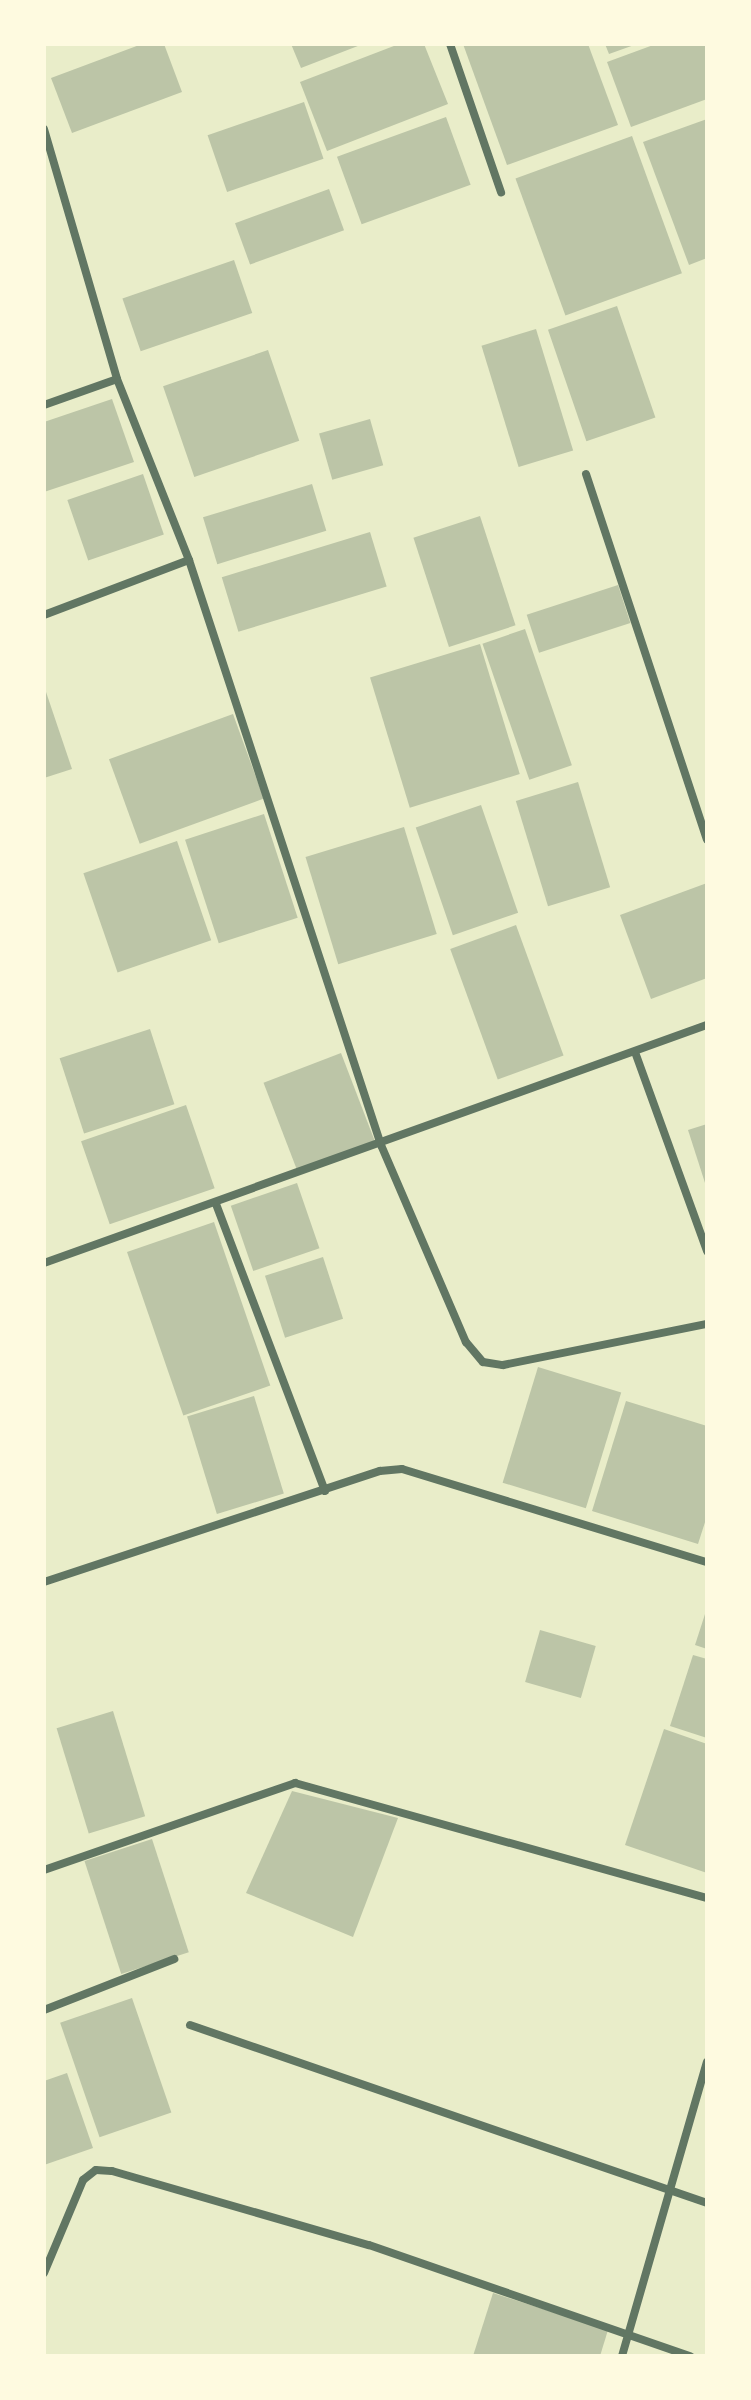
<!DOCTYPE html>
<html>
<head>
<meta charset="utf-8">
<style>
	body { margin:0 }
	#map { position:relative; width:751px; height:2400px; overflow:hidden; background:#e9edc9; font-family:"Golos Text",sans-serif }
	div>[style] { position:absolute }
	.building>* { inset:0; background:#bcc5a7; transform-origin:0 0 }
	.minor>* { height:8px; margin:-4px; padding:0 4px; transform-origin:4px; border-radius:4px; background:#617663 }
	span { translate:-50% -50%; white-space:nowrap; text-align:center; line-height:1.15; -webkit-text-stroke:8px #fefae0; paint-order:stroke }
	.frame { position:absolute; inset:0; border:46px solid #fefae0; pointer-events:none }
</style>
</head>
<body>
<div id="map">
	<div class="building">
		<i style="clip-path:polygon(142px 44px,164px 44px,182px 92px,72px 133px,51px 78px)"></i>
		<i style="clip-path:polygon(291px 44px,363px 44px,301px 68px)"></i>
		<i style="clip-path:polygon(399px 44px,424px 44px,448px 104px,327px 151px,300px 82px)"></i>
		<i style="clip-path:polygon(463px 44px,588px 44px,618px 125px,507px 165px)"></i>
		<i style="clip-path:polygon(605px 44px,637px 44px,609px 54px)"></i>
		<i style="clip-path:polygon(656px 44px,707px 44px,707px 99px,631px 127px,607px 62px)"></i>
		<i style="left:304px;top:102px;width:60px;height:102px;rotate:71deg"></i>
		<i style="left:446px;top:117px;width:72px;height:116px;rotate:70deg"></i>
		<i style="clip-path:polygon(707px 119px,707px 258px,689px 265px,643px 142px)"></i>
		<i style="left:632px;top:136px;width:146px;height:124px;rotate:70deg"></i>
		<i style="left:329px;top:189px;width:44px;height:100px;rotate:70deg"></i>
		<i style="left:234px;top:260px;width:56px;height:118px;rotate:71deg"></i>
		<i style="left:617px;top:306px;width:118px;height:73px;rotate:71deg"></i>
		<i style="left:536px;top:329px;width:127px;height:57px;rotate:73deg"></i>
		<i style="left:268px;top:350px;width:96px;height:111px;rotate:71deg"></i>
		<i style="clip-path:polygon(112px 399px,134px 462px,44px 492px,44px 422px)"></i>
		<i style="left:370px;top:419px;width:48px;height:53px;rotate:74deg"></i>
		<i style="left:143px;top:474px;width:64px;height:80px;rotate:71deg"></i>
		<i style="left:312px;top:484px;width:49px;height:114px;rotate:73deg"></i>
		<i style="left:480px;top:516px;width:115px;height:70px;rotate:72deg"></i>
		<i style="left:370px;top:532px;width:57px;height:155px;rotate:73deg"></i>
		<i style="left:618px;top:585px;width:40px;height:96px;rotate:72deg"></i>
		<i style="left:525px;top:629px;width:144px;height:45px;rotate:71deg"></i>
		<i style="left:480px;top:644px;width:136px;height:115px;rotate:73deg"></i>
		<i style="clip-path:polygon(44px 686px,72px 769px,44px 778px)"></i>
		<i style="left:233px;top:714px;width:90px;height:132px;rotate:70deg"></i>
		<i style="left:578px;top:782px;width:110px;height:65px;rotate:73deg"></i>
		<i style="left:481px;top:805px;width:114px;height:69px;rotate:71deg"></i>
		<i style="left:264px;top:814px;width:109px;height:83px;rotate:72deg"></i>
		<i style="left:404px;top:827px;width:112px;height:103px;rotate:73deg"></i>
		<i style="left:177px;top:841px;width:105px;height:99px;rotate:71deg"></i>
		<i style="clip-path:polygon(707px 883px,707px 978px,651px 999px,620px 915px)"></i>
		<i style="left:516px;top:925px;width:139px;height:70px;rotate:70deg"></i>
		<i style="left:150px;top:1029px;width:79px;height:95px;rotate:72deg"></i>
		<i style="left:341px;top:1053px;width:94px;height:83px;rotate:69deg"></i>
		<i style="left:186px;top:1105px;width:88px;height:111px;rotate:71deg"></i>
		<i style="clip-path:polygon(707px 1124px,707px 1186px,706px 1186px,688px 1130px)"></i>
		<i style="left:297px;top:1183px;width:69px;height:70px;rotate:71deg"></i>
		<i style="left:214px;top:1222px;width:173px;height:92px;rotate:71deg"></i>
		<i style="left:323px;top:1257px;width:65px;height:61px;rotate:72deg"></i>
		<i style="left:538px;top:1367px;width:87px;height:121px;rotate:17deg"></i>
		<i style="left:254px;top:1396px;width:102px;height:70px;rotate:73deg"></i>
		<i style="clip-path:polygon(626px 1401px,707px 1426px,707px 1516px,698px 1544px,592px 1511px)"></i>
		<i style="clip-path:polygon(706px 1611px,707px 1611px,707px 1649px,695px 1645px)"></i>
		<i style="left:540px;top:1630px;width:58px;height:54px;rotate:16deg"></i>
		<i style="clip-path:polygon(693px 1655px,707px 1659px,707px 1738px,670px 1726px)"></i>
		<i style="left:113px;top:1711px;width:110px;height:59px;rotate:73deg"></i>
		<i style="clip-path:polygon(664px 1729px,707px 1744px,707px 1873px,625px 1845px)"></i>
		<i style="clip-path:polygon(292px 1791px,398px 1818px,353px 1937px,246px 1893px)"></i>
		<i style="left:152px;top:1839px;width:119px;height:71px;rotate:72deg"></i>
		<i style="left:132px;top:1998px;width:121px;height:76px;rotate:71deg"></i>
		<i style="clip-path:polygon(67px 2073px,93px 2148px,44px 2165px,44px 2081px)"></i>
		<i style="clip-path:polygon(493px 2293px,608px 2330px,600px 2356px,473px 2356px)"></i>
	</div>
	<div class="minor">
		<i style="left:450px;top:44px;width:157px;rotate:71deg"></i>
		<i style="left:44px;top:129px;width:260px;rotate:73.7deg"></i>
		<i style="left:117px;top:379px;width:195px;rotate:68.3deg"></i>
		<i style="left:189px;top:560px;width:616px;rotate:71.83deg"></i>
		<i style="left:381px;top:1145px;width:215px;rotate:66.7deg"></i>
		<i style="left:466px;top:1342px;width:26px;rotate:50deg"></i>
		<i style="left:483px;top:1362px;width:20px;rotate:9deg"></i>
		<i style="left:503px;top:1365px;width:208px;rotate:-11.4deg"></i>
		<i style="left:44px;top:405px;width:77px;rotate:-19.6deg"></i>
		<i style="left:586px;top:474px;width:385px;rotate:71.7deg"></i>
		<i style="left:44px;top:615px;width:155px;rotate:-20.8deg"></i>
		<i style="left:635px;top:1052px;width:212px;rotate:70.1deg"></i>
		<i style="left:216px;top:1204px;width:307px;rotate:69.2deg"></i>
		<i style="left:44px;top:1263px;width:704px;rotate:-19.75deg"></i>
		<i style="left:44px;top:1582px;width:354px;rotate:-18.3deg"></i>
		<i style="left:380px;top:1471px;width:22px;rotate:-5deg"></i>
		<i style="left:402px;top:1469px;width:319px;rotate:17deg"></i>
		<i style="left:44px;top:1870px;width:266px;rotate:-19.1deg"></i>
		<i style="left:295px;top:1783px;width:428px;rotate:15.6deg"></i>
		<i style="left:44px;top:2010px;width:140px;rotate:-21.4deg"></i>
		<i style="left:190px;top:2025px;width:547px;rotate:19deg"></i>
		<i style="left:44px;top:2273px;width:101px;rotate:-67.2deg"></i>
		<i style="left:83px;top:2180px;width:16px;rotate:-38deg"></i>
		<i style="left:96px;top:2170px;width:16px;rotate:4deg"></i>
		<i style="left:112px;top:2171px;width:267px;rotate:16.1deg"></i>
		<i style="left:369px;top:2245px;width:340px;rotate:19.1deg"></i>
		<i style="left:622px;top:2356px;width:306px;rotate:-73.9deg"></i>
	</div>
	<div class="frame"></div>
</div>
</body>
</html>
